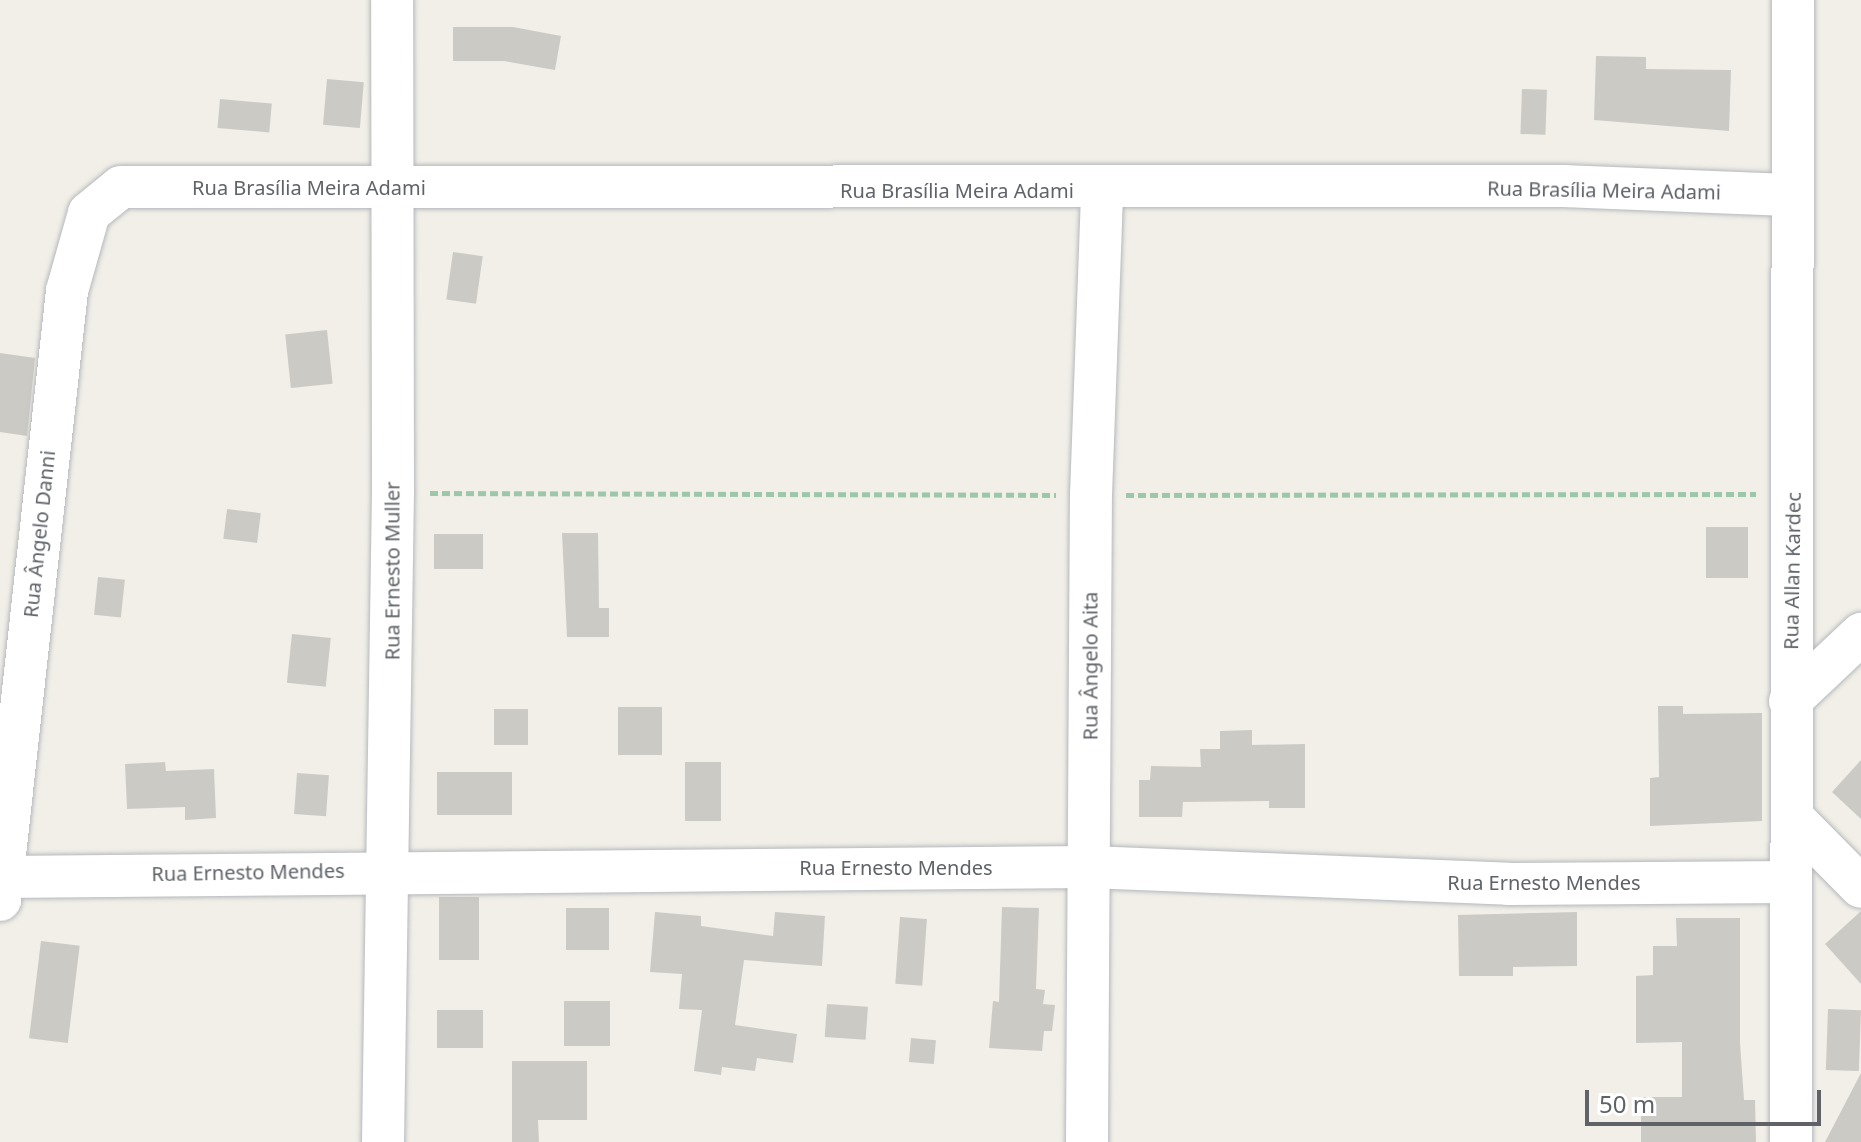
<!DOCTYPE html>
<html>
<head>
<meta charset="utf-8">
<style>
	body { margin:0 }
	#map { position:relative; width:1861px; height:1142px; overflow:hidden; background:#f1efe8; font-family:"Noto Sans",sans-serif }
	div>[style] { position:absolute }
	.building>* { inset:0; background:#cccac5; transform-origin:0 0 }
	.path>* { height:5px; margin-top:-2.5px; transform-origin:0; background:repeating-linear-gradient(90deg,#9cc7a9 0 8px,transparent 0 12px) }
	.roads { filter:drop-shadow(0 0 2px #b5b8bc) drop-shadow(0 0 2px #b5b8bc) }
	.minor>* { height:42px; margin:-21px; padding:0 21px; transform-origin:21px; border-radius:21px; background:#fff }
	span { translate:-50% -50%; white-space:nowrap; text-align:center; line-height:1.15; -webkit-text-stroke:6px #fff; paint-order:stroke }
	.street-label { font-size:20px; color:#5f6368 }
	.scale { position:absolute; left:1585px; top:1090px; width:236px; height:36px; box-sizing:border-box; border:4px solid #5f6368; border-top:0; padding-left:10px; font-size:24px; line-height:28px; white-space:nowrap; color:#5f6368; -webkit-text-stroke:6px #fff; paint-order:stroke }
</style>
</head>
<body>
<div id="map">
	<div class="building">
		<i style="clip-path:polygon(453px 27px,513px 27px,561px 36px,555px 70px,504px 61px,453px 61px)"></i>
		<i style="clip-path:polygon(1596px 56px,1646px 57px,1646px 69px,1731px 70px,1729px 131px,1594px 120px)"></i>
		<i style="left:327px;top:79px;width:37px;height:46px;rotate:5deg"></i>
		<i style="left:1522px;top:89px;width:25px;height:45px;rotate:2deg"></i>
		<i style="left:220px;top:99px;width:52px;height:29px;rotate:5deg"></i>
		<i style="left:453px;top:252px;width:30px;height:48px;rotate:8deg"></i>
		<i style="left:327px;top:330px;width:54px;height:42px;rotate:84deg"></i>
		<i style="clip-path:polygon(0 353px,35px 358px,27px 436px,0 432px)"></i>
		<i style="left:227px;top:509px;width:34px;height:30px;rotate:7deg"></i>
		<i style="left:1706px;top:527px;width:42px;height:51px"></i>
		<i style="clip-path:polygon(562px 533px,598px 533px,599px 608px,609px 608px,609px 637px,567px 637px)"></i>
		<i style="left:483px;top:534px;width:35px;height:49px;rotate:90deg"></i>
		<i style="left:98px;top:577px;width:27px;height:38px;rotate:6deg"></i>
		<i style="left:292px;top:634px;width:39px;height:49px;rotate:6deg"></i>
		<i style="clip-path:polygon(1658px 706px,1683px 706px,1683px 714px,1762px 713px,1762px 821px,1650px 826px,1650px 778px,1659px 777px)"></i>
		<i style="left:618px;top:707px;width:44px;height:48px"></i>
		<i style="left:494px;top:709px;width:34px;height:36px"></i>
		<i style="clip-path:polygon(1252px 730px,1252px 745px,1305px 744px,1305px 808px,1269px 808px,1269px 801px,1183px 802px,1182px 817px,1139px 817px,1139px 780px,1150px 780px,1151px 766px,1201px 767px,1200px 749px,1220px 749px,1220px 731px)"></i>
		<i style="clip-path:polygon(1861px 760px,1861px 819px,1832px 792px)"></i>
		<i style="clip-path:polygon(165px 762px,166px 771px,214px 769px,216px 818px,185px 820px,185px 807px,127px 809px,125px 764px)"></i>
		<i style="left:685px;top:762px;width:36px;height:59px"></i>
		<i style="left:437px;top:772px;width:75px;height:43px"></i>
		<i style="left:297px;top:773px;width:32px;height:41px;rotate:4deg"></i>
		<i style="left:439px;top:897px;width:40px;height:63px"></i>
		<i style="clip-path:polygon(1002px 907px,1039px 908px,1036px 989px,1045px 990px,1043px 1004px,1055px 1005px,1052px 1031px,1044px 1031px,1042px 1051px,989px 1048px,993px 1001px,999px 1002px)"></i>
		<i style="left:566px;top:908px;width:43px;height:42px"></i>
		<i style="clip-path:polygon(1861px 911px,1861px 984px,1825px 944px)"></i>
		<i style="clip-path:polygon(655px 912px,701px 916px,701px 926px,773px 936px,775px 912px,825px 916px,822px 966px,744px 960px,735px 1025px,797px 1034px,793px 1063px,757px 1058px,755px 1071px,722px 1067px,721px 1075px,694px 1071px,702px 1010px,679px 1009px,682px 974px,650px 972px)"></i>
		<i style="clip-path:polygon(1577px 912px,1577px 966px,1513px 967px,1513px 976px,1459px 976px,1458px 915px)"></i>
		<i style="left:900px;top:917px;width:27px;height:67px;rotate:4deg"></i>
		<i style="clip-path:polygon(1676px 918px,1740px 918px,1740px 1043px,1744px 1100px,1755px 1100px,1756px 1142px,1641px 1142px,1641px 1097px,1682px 1097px,1682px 1042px,1636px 1043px,1636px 976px,1653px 975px,1653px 946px,1677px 946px)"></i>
		<i style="left:41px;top:941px;width:39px;height:98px;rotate:7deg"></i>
		<i style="left:564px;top:1001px;width:46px;height:45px"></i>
		<i style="left:827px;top:1004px;width:41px;height:33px;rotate:4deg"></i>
		<i style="left:1828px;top:1009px;width:33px;height:61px;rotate:2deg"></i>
		<i style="left:483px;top:1010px;width:38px;height:46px;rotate:90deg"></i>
		<i style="left:911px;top:1038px;width:25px;height:24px;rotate:5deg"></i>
		<i style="clip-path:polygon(512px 1061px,587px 1061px,587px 1120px,538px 1120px,539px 1142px,512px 1142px)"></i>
		<i style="clip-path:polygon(1861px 1073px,1861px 1142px,1825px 1142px)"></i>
	</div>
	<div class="path">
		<i style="left:430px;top:493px;width:626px;rotate:0.18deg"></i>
		<i style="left:1126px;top:495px;width:630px;rotate:-0.09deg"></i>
	</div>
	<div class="roads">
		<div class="minor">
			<i style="left:1790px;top:701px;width:98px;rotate:-43.3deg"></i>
			<i style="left:1792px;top:817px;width:98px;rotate:45.4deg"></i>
			<i style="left:2px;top:877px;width:1087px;rotate:-0.53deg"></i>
			<i style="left:1089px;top:867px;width:420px;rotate:2.3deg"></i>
			<i style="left:1509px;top:884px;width:281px;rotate:-0.4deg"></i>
			<i style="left:0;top:900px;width:613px;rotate:-83.72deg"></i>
			<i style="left:67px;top:291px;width:81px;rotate:-74.2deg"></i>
			<i style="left:89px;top:213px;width:41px;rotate:-39.1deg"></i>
			<i style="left:121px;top:187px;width:1444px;rotate:-0.04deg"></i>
			<i style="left:1565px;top:186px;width:227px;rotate:2.3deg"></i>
			<i style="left:383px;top:1142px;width:649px;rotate:-89.12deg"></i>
			<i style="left:393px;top:493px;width:493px;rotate:-90.1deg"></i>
			<i style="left:1087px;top:1142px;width:647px;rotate:-89.65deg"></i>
			<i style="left:1091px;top:495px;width:305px;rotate:-87.9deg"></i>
			<i style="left:1791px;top:1142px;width:1142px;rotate:-89.9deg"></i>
		</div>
	</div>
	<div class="street-label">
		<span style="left:309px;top:187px">Rua Brasília Meira Adami</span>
		<span style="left:957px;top:190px">Rua Brasília Meira Adami</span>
		<span style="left:1604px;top:190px;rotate:1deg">Rua Brasília Meira Adami</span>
		<span style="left:39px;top:534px;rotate:-84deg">Rua Ângelo Danni</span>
		<span style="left:392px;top:571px;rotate:-90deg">Rua Ernesto Muller</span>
		<span style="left:1792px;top:571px;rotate:-89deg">Rua Allan Kardec</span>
		<span style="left:1090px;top:666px;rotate:-90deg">Rua Ângelo Aita</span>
		<span style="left:896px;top:867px">Rua Ernesto Mendes</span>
		<span style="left:248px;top:872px;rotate:-1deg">Rua Ernesto Mendes</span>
		<span style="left:1544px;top:882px">Rua Ernesto Mendes</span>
	</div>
	<div class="scale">50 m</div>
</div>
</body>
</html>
